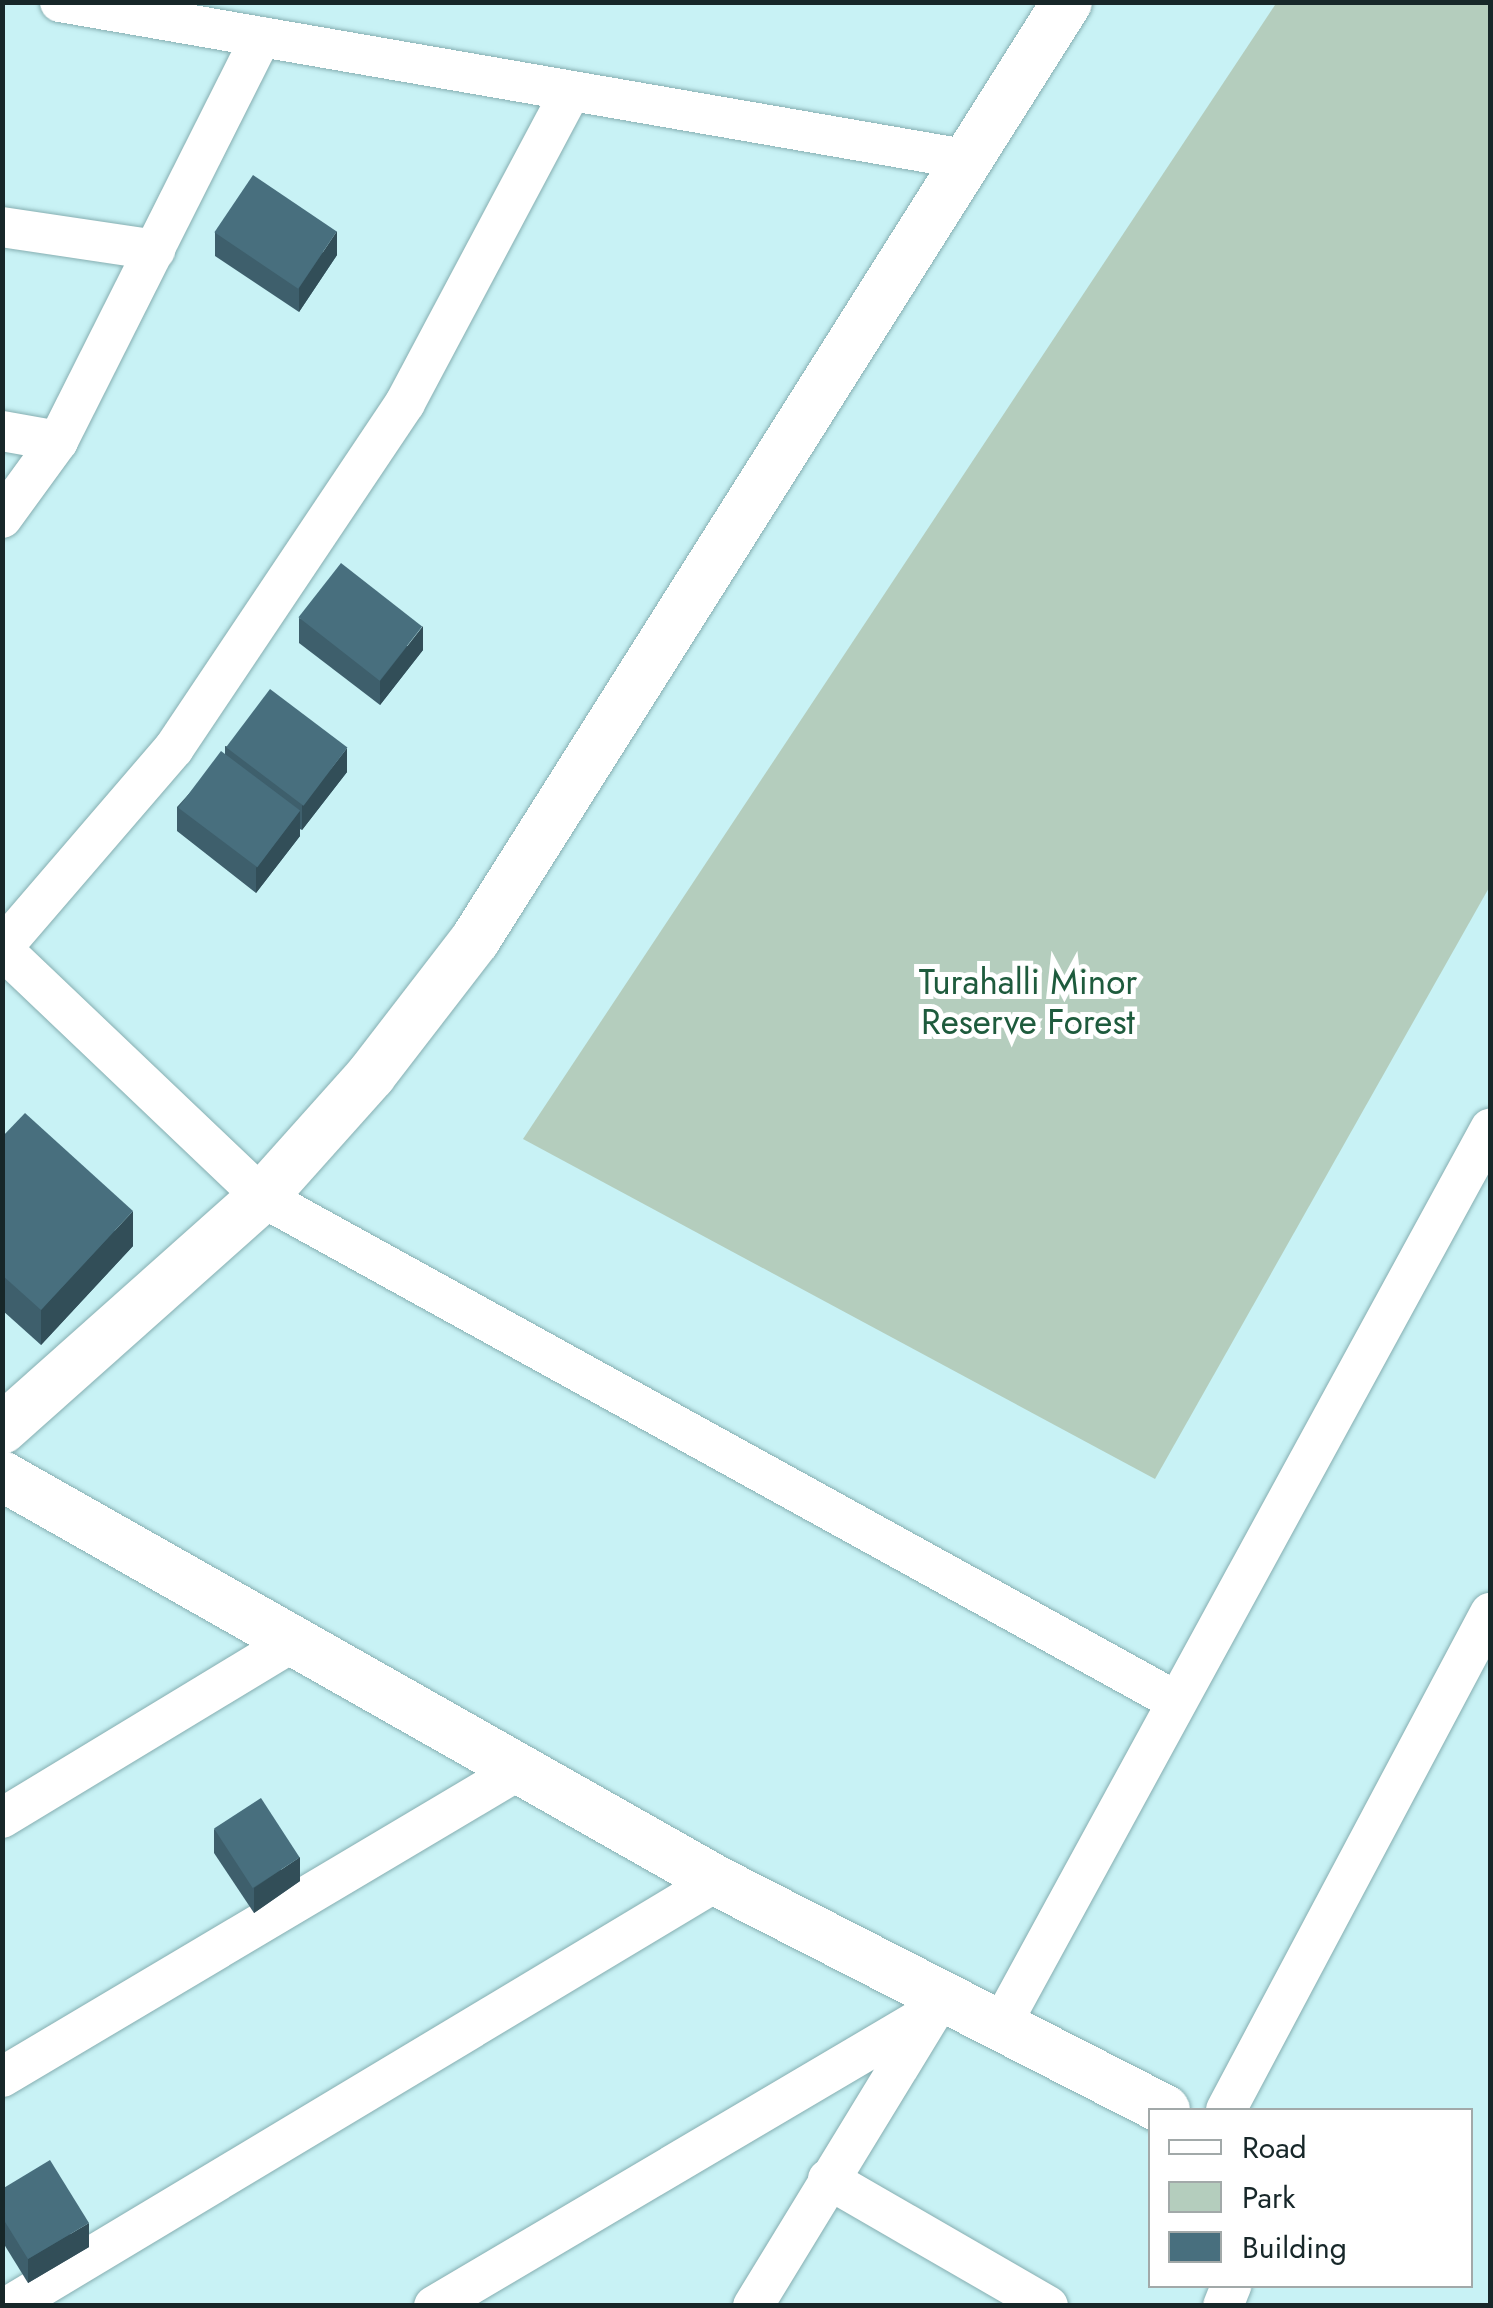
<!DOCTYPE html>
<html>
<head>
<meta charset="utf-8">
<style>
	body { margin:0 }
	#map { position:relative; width:1493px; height:2308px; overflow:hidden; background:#c8f2f5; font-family:Jost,sans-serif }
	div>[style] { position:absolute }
	.green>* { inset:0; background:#b4cdbd }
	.roads { filter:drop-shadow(0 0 2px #86aeb1) drop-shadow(0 0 2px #86aeb1) }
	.minor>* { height:40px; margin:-20px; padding:0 20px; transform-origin:20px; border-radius:20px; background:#fff }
	.tertiary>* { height:50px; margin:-25px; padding:0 25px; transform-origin:25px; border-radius:25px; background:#fff }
	.wall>* { inset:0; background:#3e5f6c }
	.shaded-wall>* { inset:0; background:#324e58 }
	.building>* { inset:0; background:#486f7e; transform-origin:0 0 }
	span { translate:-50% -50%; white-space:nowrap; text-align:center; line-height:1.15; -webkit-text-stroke:10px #fff; paint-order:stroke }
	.park-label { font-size:35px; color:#1e5b3d }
	.frame { position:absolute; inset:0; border:5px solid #172729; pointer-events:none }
	.legend { position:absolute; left:1148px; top:2108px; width:325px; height:180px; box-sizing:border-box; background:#fff; border:2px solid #a2a9a9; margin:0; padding:12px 18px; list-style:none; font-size:30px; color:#172729 }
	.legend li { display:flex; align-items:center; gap:20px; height:50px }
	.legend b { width:50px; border:2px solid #a2a9a9 }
</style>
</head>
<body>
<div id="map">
	<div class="green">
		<i style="clip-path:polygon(1277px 2px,1490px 3px,1490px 886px,1155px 1479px,523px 1139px)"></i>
	</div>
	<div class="roads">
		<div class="minor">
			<i style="left:60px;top:2px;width:924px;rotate:9.85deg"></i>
			<i style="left:2px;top:227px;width:155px;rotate:8.5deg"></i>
			<i style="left:2px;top:431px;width:57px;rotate:10.1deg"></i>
			<i style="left:2px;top:518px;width:95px;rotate:-54deg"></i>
			<i style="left:58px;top:441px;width:452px;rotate:-63.3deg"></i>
			<i style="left:2px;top:948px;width:264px;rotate:-49.3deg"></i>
			<i style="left:174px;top:748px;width:415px;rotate:-56.2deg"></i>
			<i style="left:405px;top:403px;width:353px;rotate:-62deg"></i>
			<i style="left:2px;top:949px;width:359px;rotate:43.6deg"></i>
			<i style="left:262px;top:1197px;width:1042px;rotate:28.88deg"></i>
			<i style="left:2px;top:1818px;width:340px;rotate:-31.2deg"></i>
			<i style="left:1002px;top:2023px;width:1019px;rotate:-61.37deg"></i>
			<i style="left:2px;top:2077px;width:601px;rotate:-30.7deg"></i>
			<i style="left:1226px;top:2110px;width:563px;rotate:-62.02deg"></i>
			<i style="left:828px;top:2179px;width:254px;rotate:30deg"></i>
			<i style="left:9px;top:2306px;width:826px;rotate:-30.98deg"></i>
			<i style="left:434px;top:2306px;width:578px;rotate:-30.56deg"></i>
			<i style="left:753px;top:2306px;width:346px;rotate:-58.6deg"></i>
			<i style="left:1223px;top:2306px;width:22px;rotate:-68deg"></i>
		</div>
		<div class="tertiary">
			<i style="left:2px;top:1429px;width:348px;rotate:-41.7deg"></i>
			<i style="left:262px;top:1197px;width:164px;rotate:-48.2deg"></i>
			<i style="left:371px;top:1075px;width:170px;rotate:-52.4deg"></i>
			<i style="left:475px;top:940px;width:1109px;rotate:-57.74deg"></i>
			<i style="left:2px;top:1476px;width:822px;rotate:29.53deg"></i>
			<i style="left:717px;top:1881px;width:503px;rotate:27.07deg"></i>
		</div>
	</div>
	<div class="wall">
		<i style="clip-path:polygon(215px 232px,337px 255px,299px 312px,215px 256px)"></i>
		<i style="clip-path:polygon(299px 618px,423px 650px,380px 705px,299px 643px)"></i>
		<i style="clip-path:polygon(225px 746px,347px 772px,302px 830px,300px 829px,300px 836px,256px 893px,177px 831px,177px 807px,225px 754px)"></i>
		<i style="clip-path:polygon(2px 1137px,133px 1246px,41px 1345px,2px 1310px)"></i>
		<i style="clip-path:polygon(214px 1829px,300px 1881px,254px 1913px,214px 1853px)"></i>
		<i style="clip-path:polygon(2px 2189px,89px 2247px,28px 2283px,2px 2241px)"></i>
	</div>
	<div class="shaded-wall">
		<i style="clip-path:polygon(337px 231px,337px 255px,299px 312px,299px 288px)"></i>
		<i style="clip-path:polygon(423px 626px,423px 650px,380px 705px,380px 681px)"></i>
		<i style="clip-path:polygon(347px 748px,347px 772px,302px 830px,302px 806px)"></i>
		<i style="clip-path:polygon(300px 811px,300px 836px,256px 893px,256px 868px)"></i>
		<i style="clip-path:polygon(133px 1211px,133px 1246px,41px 1345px,41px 1310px)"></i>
		<i style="clip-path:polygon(300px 1857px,300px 1881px,254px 1913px,254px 1888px)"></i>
		<i style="clip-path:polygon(89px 2223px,89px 2247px,28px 2283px,28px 2259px)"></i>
	</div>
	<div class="building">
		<i style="left:253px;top:175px;width:101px;height:69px;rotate:34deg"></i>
		<i style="left:341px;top:563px;width:103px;height:69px;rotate:38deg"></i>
		<i style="left:270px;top:689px;width:97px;height:73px;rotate:37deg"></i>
		<i style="left:221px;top:751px;width:99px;height:71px;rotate:37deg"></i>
		<i style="clip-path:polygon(25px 1113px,133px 1211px,41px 1310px,2px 1275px,2px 1137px)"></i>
		<i style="left:261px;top:1798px;width:71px;height:56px;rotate:57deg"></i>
		<i style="clip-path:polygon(50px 2160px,89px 2223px,28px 2259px,2px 2217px,2px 2189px)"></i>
	</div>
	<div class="park-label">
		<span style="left:1028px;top:1002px">Turahalli Minor<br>Reserve Forest</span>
	</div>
	<div class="frame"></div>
	<ul class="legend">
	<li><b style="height:12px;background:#fff"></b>Road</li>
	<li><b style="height:28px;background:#b4cdbd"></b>Park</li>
	<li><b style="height:28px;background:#486f7e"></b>Building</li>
	</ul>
</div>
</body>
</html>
